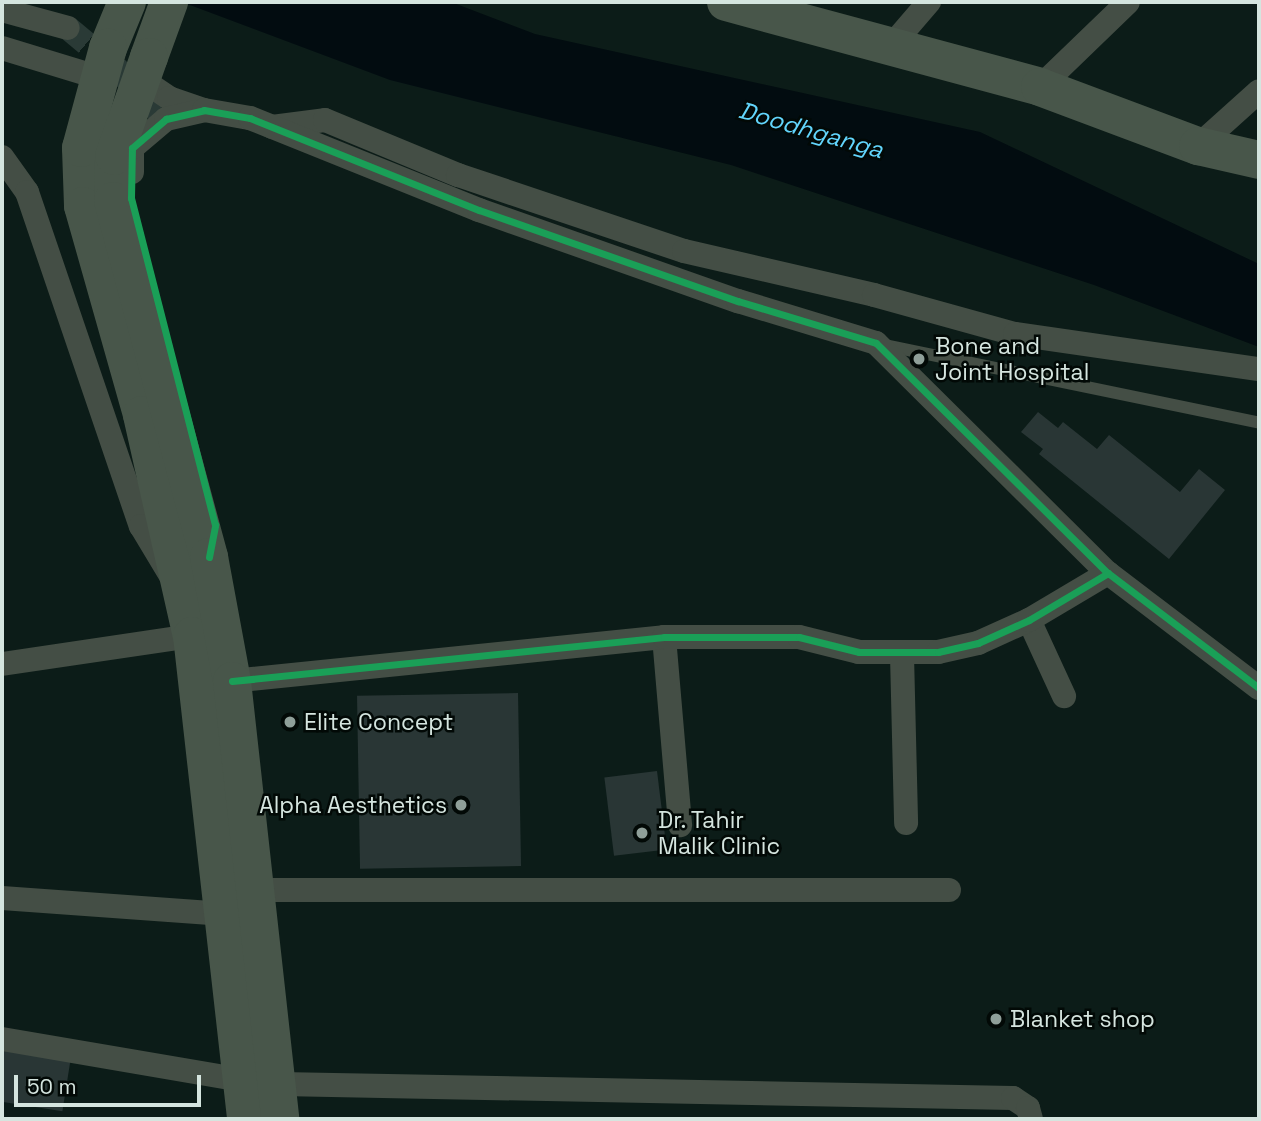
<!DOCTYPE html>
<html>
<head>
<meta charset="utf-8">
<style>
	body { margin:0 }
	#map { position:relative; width:1261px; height:1121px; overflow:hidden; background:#0c1c18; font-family:"Space Grotesk",sans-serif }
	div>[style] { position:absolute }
	.water>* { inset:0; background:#020c10 }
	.building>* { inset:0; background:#293635; transform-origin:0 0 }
	.minor-tunnel>* { height:24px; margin-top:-12px; transform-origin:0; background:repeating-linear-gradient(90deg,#2a3a36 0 24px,transparent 0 36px) }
	.service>* { height:12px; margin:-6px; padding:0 6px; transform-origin:6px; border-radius:6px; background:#444e45 }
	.minor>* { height:24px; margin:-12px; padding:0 12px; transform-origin:12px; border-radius:12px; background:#444e45 }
	.primary>* { height:38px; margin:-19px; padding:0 19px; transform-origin:19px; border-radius:19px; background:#48564a }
	.primary-bridge>* { height:38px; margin:-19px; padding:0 19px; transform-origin:19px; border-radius:19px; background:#48564a }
	.cycleway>* { height:7px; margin:-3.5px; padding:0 3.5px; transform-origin:3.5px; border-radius:3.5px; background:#1a9f57 }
	.dots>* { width:19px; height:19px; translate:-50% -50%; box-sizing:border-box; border:4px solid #020906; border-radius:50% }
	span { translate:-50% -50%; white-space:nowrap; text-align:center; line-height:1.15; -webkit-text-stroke:5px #020906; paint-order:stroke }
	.poi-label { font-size:23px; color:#d5e5df }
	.left { translate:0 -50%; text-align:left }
	.right { translate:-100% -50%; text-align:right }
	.water-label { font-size:24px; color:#62d5fc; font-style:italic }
	.frame { position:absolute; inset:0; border:4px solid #d5e5df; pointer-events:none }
	.scale { position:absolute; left:14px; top:1075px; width:187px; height:32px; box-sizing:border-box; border:4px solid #d5e5df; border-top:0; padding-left:9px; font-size:21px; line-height:24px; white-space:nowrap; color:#d5e5df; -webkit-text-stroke:5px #020906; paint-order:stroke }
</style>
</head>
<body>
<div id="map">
	<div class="water">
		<i style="clip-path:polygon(182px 2px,451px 2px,535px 34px,980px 132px,1259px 264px,1259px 347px,1094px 285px,731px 165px,390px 80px)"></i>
	</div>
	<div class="building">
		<i style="clip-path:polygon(1038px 412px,1058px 428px,1063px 422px,1097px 449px,1109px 435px,1180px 492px,1199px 469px,1225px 490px,1169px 559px,1039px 454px,1043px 449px,1021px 432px)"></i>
		<i style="left:518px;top:693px;width:173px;height:161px;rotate:89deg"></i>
		<i style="left:657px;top:771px;width:79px;height:53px;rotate:83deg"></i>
		<i style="left:2px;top:1045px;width:70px;height:56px;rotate:9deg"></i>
	</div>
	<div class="minor-tunnel">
		<i style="left:68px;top:28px;width:62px;rotate:39.8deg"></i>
		<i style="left:116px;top:68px;width:71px;rotate:45.6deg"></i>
	</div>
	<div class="service">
		<i style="left:884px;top:345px;width:383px;rotate:11.7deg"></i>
	</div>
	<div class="minor">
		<i style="left:2px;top:10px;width:68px;rotate:15.3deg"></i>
		<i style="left:892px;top:45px;width:57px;rotate:-49.3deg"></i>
		<i style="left:2px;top:48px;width:102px;rotate:17deg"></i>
		<i style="left:141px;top:79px;width:34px;rotate:34deg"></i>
		<i style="left:169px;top:98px;width:37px;rotate:19deg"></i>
		<i style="left:1040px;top:87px;width:122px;rotate:-44deg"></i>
		<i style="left:272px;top:127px;width:53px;rotate:-7.5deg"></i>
		<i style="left:325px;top:120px;width:144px;rotate:22.5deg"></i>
		<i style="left:458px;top:175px;width:238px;rotate:18.6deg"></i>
		<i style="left:684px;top:251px;width:195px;rotate:13deg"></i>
		<i style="left:874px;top:295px;width:146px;rotate:15.5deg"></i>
		<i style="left:1015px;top:334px;width:246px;rotate:8.2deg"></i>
		<i style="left:1198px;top:146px;width:82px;rotate:-42deg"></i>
		<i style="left:2px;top:157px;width:43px;rotate:54.5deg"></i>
		<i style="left:27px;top:192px;width:353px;rotate:71.2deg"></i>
		<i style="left:141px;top:526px;width:58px;rotate:59deg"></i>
		<i style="left:132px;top:172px;width:24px;rotate:-90deg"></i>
		<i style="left:132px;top:148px;width:45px;rotate:-40.5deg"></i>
		<i style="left:166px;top:119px;width:39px;rotate:-13deg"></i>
		<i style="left:204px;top:110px;width:47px;rotate:9.9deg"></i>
		<i style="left:250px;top:118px;width:247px;rotate:21.9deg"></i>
		<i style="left:479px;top:210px;width:275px;rotate:19.4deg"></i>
		<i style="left:738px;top:301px;width:144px;rotate:16.9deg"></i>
		<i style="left:876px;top:343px;width:327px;rotate:44.8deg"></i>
		<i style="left:1108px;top:573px;width:190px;rotate:37.3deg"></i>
		<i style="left:1029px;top:620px;width:84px;rotate:65.3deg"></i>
		<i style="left:664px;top:637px;width:189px;rotate:85.1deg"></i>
		<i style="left:902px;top:655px;width:168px;rotate:88.6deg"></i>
		<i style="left:2px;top:664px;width:192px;rotate:-8.4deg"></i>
		<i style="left:232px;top:681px;width:434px;rotate:-5.8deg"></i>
		<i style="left:664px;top:637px;width:135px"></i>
		<i style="left:799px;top:637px;width:62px;rotate:14deg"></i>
		<i style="left:859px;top:652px;width:79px"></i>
		<i style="left:938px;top:652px;width:41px;rotate:-12.7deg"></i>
		<i style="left:978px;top:643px;width:56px;rotate:-24.3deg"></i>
		<i style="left:1029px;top:620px;width:92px;rotate:-30.7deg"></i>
		<i style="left:254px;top:890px;width:695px"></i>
		<i style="left:2px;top:898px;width:223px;rotate:4.1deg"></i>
		<i style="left:2px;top:1039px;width:244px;rotate:9.7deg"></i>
		<i style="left:280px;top:1084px;width:733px;rotate:1.09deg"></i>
		<i style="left:1013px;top:1098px;width:18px;rotate:34deg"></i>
		<i style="left:1028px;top:1108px;width:11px;rotate:75deg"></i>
	</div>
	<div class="primary">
		<i style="left:726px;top:2px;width:325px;rotate:15.1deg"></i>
		<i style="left:1040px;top:87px;width:169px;rotate:20.5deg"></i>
		<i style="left:1198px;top:146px;width:63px;rotate:12.9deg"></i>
		<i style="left:108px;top:48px;width:50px;rotate:-67.6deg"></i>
		<i style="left:149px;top:57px;width:59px;rotate:-70deg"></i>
		<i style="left:81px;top:148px;width:58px;rotate:88deg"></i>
		<i style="left:83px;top:206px;width:217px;rotate:74.2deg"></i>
		<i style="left:142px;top:415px;width:227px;rotate:77.3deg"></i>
		<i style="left:192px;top:636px;width:486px;rotate:83.6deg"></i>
		<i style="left:114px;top:156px;width:45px;rotate:91.3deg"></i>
		<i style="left:113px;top:201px;width:369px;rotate:74.9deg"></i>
		<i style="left:209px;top:557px;width:126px;rotate:79.5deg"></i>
		<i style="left:232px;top:681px;width:441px;rotate:83.7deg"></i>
	</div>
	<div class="primary-bridge">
		<i style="left:81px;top:148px;width:104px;rotate:-74.9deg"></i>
		<i style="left:114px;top:156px;width:105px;rotate:-70.5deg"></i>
	</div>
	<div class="cycleway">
		<i style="left:209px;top:557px;width:33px;rotate:-79deg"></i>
		<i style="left:215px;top:525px;width:338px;rotate:-104.4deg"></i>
		<i style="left:131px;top:198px;width:50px;rotate:-88.9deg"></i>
		<i style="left:132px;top:148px;width:45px;rotate:-40.5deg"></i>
		<i style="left:166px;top:119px;width:39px;rotate:-13deg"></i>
		<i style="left:204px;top:110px;width:47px;rotate:9.9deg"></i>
		<i style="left:250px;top:118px;width:247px;rotate:21.9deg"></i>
		<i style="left:479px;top:210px;width:275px;rotate:19.4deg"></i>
		<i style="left:738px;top:301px;width:144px;rotate:16.9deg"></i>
		<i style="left:876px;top:343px;width:327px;rotate:44.8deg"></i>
		<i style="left:1108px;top:573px;width:190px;rotate:37.3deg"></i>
		<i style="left:232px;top:681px;width:434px;rotate:-5.8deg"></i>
		<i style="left:664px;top:637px;width:135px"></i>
		<i style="left:799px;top:637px;width:62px;rotate:14deg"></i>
		<i style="left:859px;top:652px;width:79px"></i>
		<i style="left:938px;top:652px;width:41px;rotate:-12.7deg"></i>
		<i style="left:978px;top:643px;width:56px;rotate:-24.3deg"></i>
		<i style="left:1029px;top:620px;width:92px;rotate:-30.7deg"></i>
	</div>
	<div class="dots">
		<i style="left:919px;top:359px;background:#8f9f99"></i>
		<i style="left:290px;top:722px;background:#8f9f99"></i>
		<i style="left:461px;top:805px;background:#8f9f99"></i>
		<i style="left:642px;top:833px;background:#8f9f99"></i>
		<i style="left:996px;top:1019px;background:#8f9f99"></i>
	</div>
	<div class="poi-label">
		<span class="left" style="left:935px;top:359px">Bone and<br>Joint Hospital</span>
		<span class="left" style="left:304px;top:722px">Elite Concept</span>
		<span class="right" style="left:447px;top:805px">Alpha Aesthetics</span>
		<span class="left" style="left:658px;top:833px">Dr. Tahir<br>Malik Clinic</span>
		<span class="left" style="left:1010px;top:1019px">Blanket shop</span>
	</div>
	<div class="water-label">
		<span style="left:811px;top:130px;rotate:16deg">Doodhganga</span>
	</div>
	<div class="frame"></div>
	<div class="scale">50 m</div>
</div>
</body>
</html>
